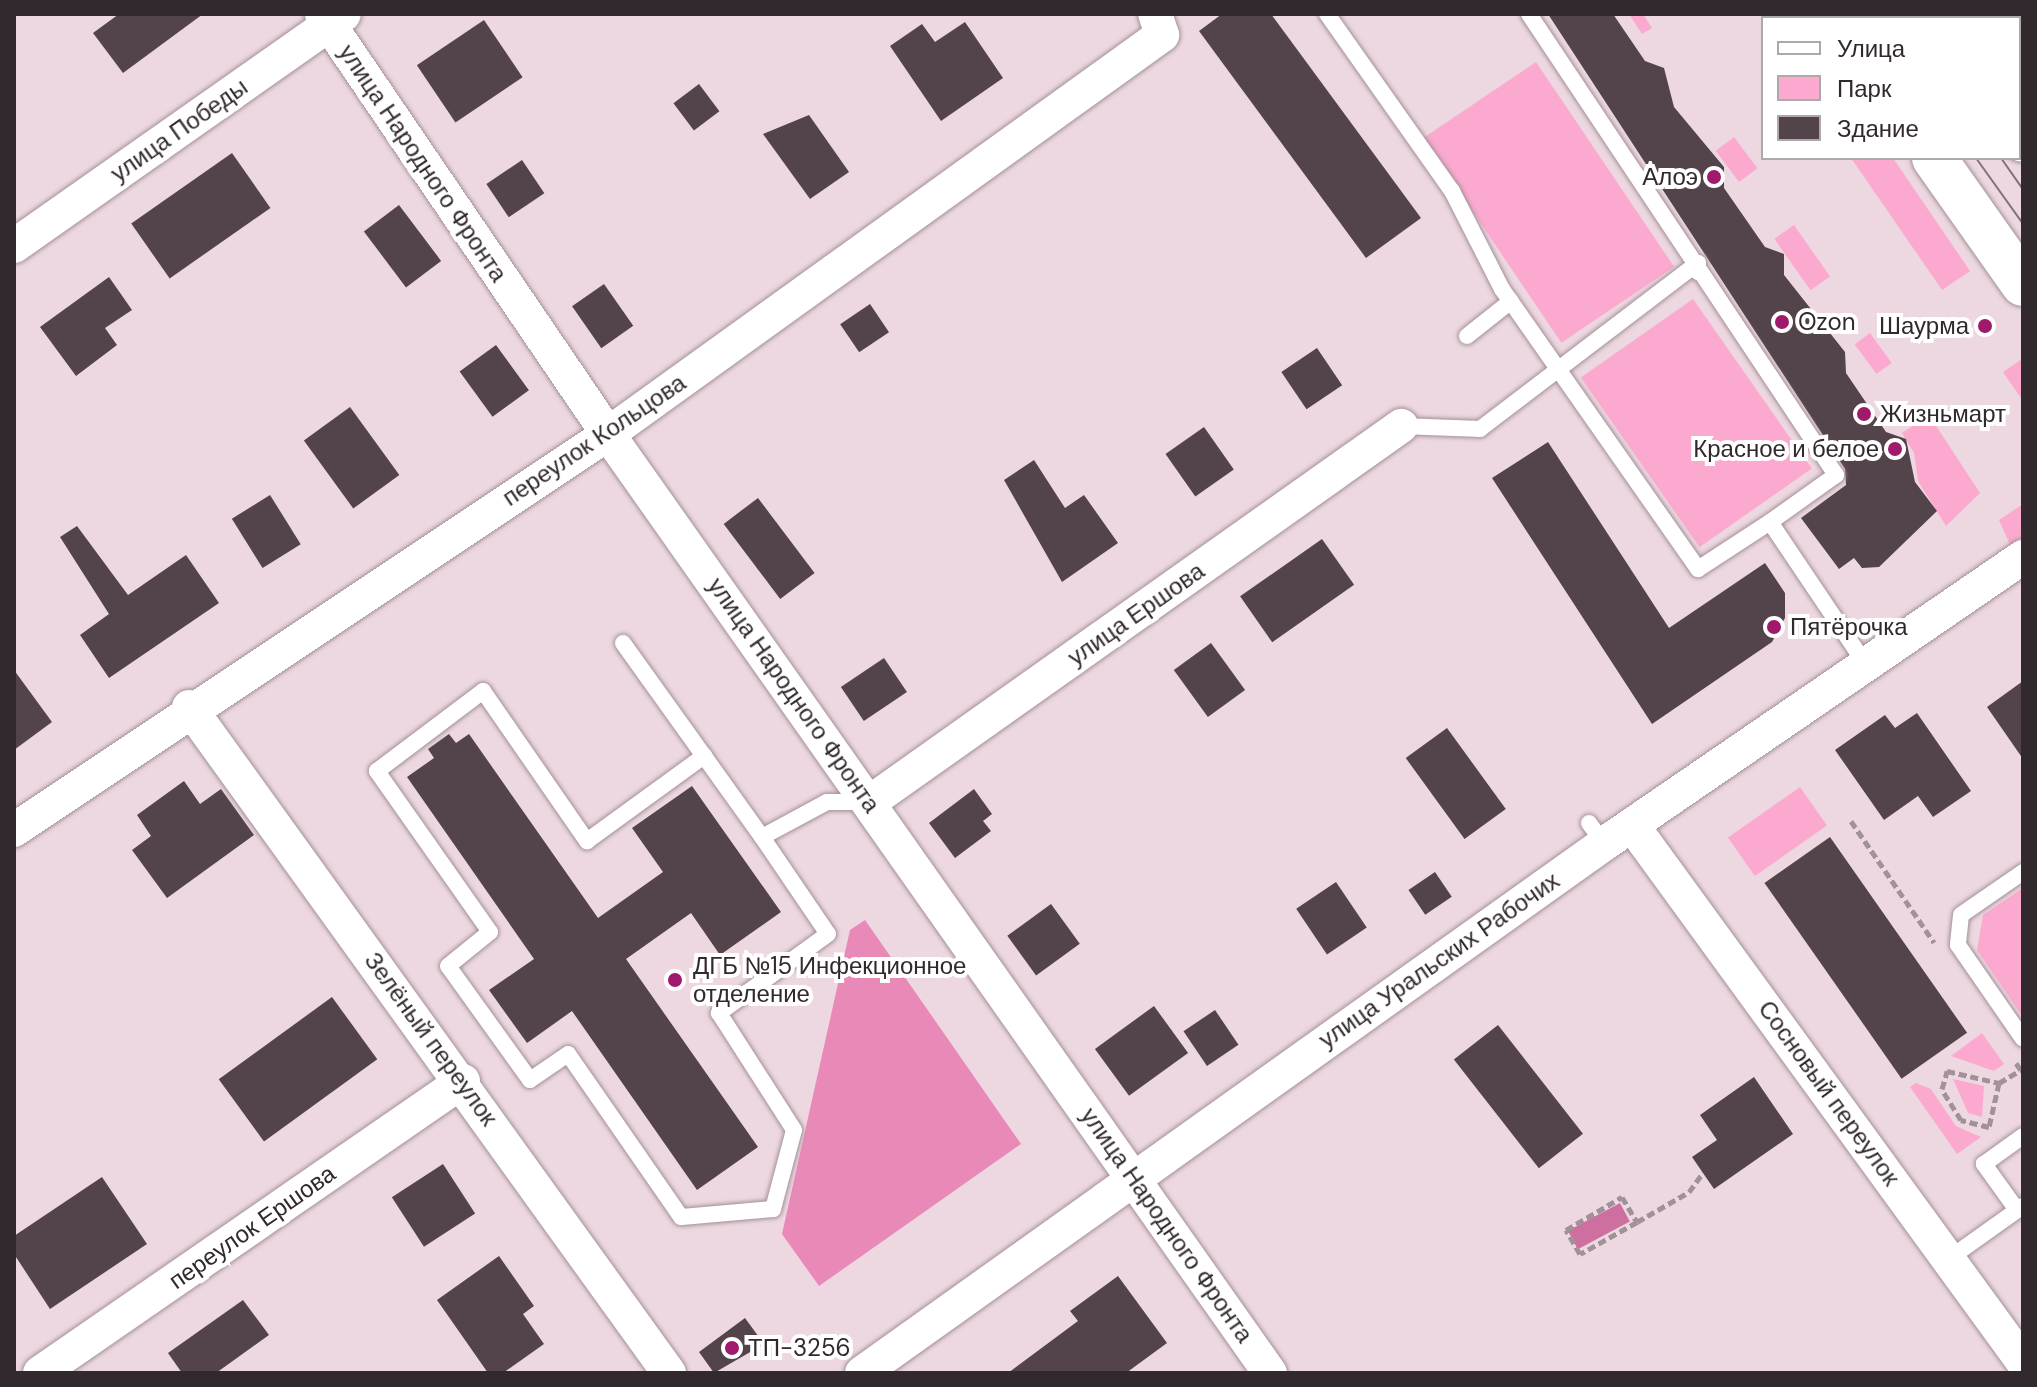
<!DOCTYPE html>
<html>
<head>
<meta charset="utf-8">
<style>
	body { margin:0 }
	#map { position:relative; width:2037px; height:1387px; overflow:hidden; background:#edd8e1; font-family:"DM Sans",sans-serif }
	div>[style] { position:absolute }
	.green>* { inset:0; background:#fca9d0; transform-origin:0 0 }
	.forest>* { inset:0; background:#e889b8 }
	.water>* { inset:0; background:#cd709f; transform-origin:0 0 }
	.building>* { inset:0; background:#53434a; transform-origin:0 0 }
	.path>* { height:5px; margin-top:-2.5px; transform-origin:0; background:repeating-linear-gradient(90deg,#a19299 0 8px,transparent 0 12px) }
	.roads { filter:drop-shadow(0 0 2px #a39099) drop-shadow(0 0 2px #a39099) }
	.lane>* { height:16px; margin:-8px; padding:0 8px; transform-origin:8px; border-radius:8px; background:#fff }
	.street>* { height:34px; margin:-17px; padding:0 17px; transform-origin:17px; border-radius:17px; background:#fff }
	.primary>* { height:44px; margin:-22px; padding:0 22px; transform-origin:22px; border-radius:22px; background:#fff }
	.tram>* { height:2px; margin:-1px; padding:0 1px; transform-origin:1px; border-radius:1px; background:#81737a }
	.dots>* { width:22px; height:22px; translate:-50% -50%; box-sizing:border-box; border:4px solid #fff; border-radius:50% }
	span { translate:-50% -50%; white-space:nowrap; text-align:center; line-height:1.15; -webkit-text-stroke:8px #fff; paint-order:stroke }
	.street-label { font-size:24px; color:#31292d }
	.poi-label { font-size:24px; color:#31292d }
	.right { translate:-100% -50%; text-align:right }
	.left { translate:0 -50%; text-align:left }
	.frame { position:absolute; inset:0; border:16px solid #31292d; pointer-events:none }
	.legend { position:absolute; left:1761px; top:16px; width:260px; height:144px; box-sizing:border-box; background:#fff; border:2px solid #ada9ab; margin:0; padding:10px 14px; list-style:none; font-size:24px; color:#31292d }
	.legend li { display:flex; align-items:center; gap:16px; height:40px }
	.legend b { width:40px; border:2px solid #ada9ab }
</style>
</head>
<body>
<div id="map">
	<div class="green">
		<i style="clip-path:polygon(1629px 14px,1643px 14px,1652px 28px,1642px 34px)"></i>
		<i style="left:1536px;top:62px;width:247px;height:136px;rotate:56deg"></i>
		<i style="left:1734px;top:137px;width:39px;height:23px;rotate:53deg"></i>
		<i style="clip-path:polygon(1851px 158px,1893px 158px,1970px 271px,1942px 290px)"></i>
		<i style="left:1794px;top:225px;width:63px;height:24px;rotate:55deg"></i>
		<i style="left:1693px;top:299px;width:207px;height:137px;rotate:55deg"></i>
		<i style="left:1870px;top:333px;width:37px;height:19px;rotate:54deg"></i>
		<i style="clip-path:polygon(2022px 359px,2023px 361px,2023px 401px,2003px 372px)"></i>
		<i style="clip-path:polygon(1929px 415px,1980px 493px,1946px 526px,1918px 481px,1914px 453px,1902px 433px)"></i>
		<i style="clip-path:polygon(2023px 504px,2023px 537px,2010px 545px,1999px 520px)"></i>
		<i style="left:1800px;top:787px;width:47px;height:88px;rotate:55deg"></i>
		<i style="clip-path:polygon(2023px 888px,2023px 1017px,1977px 950px,1983px 915px)"></i>
		<i style="clip-path:polygon(1982px 1033px,2004px 1064px,1994px 1071px,1951px 1056px)"></i>
		<i style="clip-path:polygon(1953px 1079px,1984px 1086px,1982px 1117px,1968px 1113px)"></i>
		<i style="clip-path:polygon(1916px 1083px,1931px 1089px,1956px 1126px,1981px 1137px,1957px 1154px,1910px 1087px)"></i>
	</div>
	<div class="forest">
		<i style="clip-path:polygon(865px 920px,1021px 1144px,819px 1286px,782px 1234px,850px 930px)"></i>
	</div>
	<div class="water">
		<i style="left:1620px;top:1203px;width:21px;height:59px;rotate:62deg"></i>
	</div>
	<div class="building">
		<i style="clip-path:polygon(119px 14px,203px 14px,123px 73px,93px 33px)"></i>
		<i style="clip-path:polygon(1222px 14px,1271px 14px,1421px 218px,1366px 258px,1199px 31px)"></i>
		<i style="clip-path:polygon(1548px 14px,1613px 14px,1645px 61px,1664px 68px,1674px 107px,1724px 167px,1724px 188px,1765px 247px,1784px 254px,1784px 275px,1845px 352px,1846px 373px,1886px 432px,1906px 439px,1915px 482px,1937px 511px,1879px 567px,1862px 568px,1854px 558px,1839px 569px,1801px 518px,1846px 485px,1845px 469px)"></i>
		<i style="left:484px;top:20px;width:69px;height:81px;rotate:56deg"></i>
		<i style="clip-path:polygon(965px 22px,1003px 78px,941px 121px,890px 46px,922px 24px,935px 42px)"></i>
		<i style="left:699px;top:84px;width:34px;height:32px;rotate:53deg"></i>
		<i style="clip-path:polygon(809px 115px,849px 172px,810px 199px,763px 134px)"></i>
		<i style="left:232px;top:153px;width:67px;height:123px;rotate:55deg"></i>
		<i style="left:522px;top:160px;width:40px;height:43px;rotate:56deg"></i>
		<i style="left:399px;top:205px;width:70px;height:44px;rotate:53deg"></i>
		<i style="clip-path:polygon(109px 277px,132px 310px,105px 328px,117px 345px,76px 376px,40px 327px)"></i>
		<i style="left:604px;top:284px;width:51px;height:39px;rotate:55deg"></i>
		<i style="left:870px;top:304px;width:34px;height:36px;rotate:56deg"></i>
		<i style="left:496px;top:345px;width:56px;height:45px;rotate:54deg"></i>
		<i style="left:1317px;top:348px;width:45px;height:43px;rotate:56deg"></i>
		<i style="left:350px;top:407px;width:84px;height:57px;rotate:54deg"></i>
		<i style="left:1204px;top:427px;width:52px;height:47px;rotate:55deg"></i>
		<i style="clip-path:polygon(1548px 442px,1669px 628px,1765px 563px,1785px 593px,1785px 618px,1772px 642px,1652px 724px,1492px 478px)"></i>
		<i style="clip-path:polygon(1034px 460px,1065px 508px,1084px 495px,1118px 543px,1062px 582px,1004px 480px)"></i>
		<i style="left:270px;top:495px;width:58px;height:45px;rotate:58deg"></i>
		<i style="left:758px;top:498px;width:94px;height:43px;rotate:53deg"></i>
		<i style="clip-path:polygon(77px 526px,128px 595px,186px 555px,219px 603px,109px 678px,80px 635px,109px 614px,60px 537px)"></i>
		<i style="left:1322px;top:539px;width:56px;height:100px;rotate:55deg"></i>
		<i style="left:1211px;top:643px;width:58px;height:46px;rotate:54deg"></i>
		<i style="left:884px;top:658px;width:41px;height:52px;rotate:56deg"></i>
		<i style="clip-path:polygon(14px 670px,52px 722px,14px 750px)"></i>
		<i style="clip-path:polygon(2023px 681px,2023px 759px,1987px 707px)"></i>
		<i style="clip-path:polygon(1917px 713px,1971px 791px,1933px 817px,1918px 796px,1884px 820px,1835px 750px,1885px 715px,1895px 728px)"></i>
		<i style="left:1447px;top:728px;width:100px;height:51px;rotate:54deg"></i>
		<i style="clip-path:polygon(449px 734px,456px 743px,469px 734px,598px 918px,663px 872px,632px 828px,692px 786px,781px 912px,720px 955px,691px 913px,626px 959px,758px 1147px,697px 1190px,572px 1011px,527px 1043px,489px 990px,534px 959px,407px 777px,434px 758px,428px 749px)"></i>
		<i style="clip-path:polygon(184px 781px,200px 804px,221px 789px,254px 835px,167px 898px,132px 850px,151px 836px,137px 815px)"></i>
		<i style="clip-path:polygon(974px 789px,992px 814px,983px 821px,991px 831px,955px 858px,929px 823px)"></i>
		<i style="left:1830px;top:837px;width:239px;height:80px;rotate:55deg"></i>
		<i style="left:1435px;top:872px;width:30px;height:32px;rotate:56deg"></i>
		<i style="left:1336px;top:882px;width:55px;height:48px;rotate:56deg"></i>
		<i style="left:1051px;top:904px;width:49px;height:54px;rotate:54deg"></i>
		<i style="left:332px;top:997px;width:77px;height:140px;rotate:54deg"></i>
		<i style="left:1154px;top:1006px;width:58px;height:73px;rotate:54deg"></i>
		<i style="left:1215px;top:1010px;width:42px;height:38px;rotate:56deg"></i>
		<i style="left:1498px;top:1025px;width:138px;height:56px;rotate:52deg"></i>
		<i style="clip-path:polygon(1754px 1077px,1793px 1134px,1714px 1189px,1692px 1157px,1717px 1140px,1700px 1115px)"></i>
		<i style="left:443px;top:1164px;width:59px;height:61px;rotate:57deg"></i>
		<i style="clip-path:polygon(102px 1177px,147px 1244px,50px 1309px,14px 1254px,14px 1236px)"></i>
		<i style="clip-path:polygon(499px 1256px,534px 1306px,523px 1314px,544px 1344px,503px 1373px,488px 1373px,437px 1300px)"></i>
		<i style="clip-path:polygon(1118px 1276px,1167px 1343px,1126px 1373px,1008px 1373px,1078px 1321px,1070px 1311px)"></i>
		<i style="clip-path:polygon(243px 1300px,269px 1335px,216px 1373px,182px 1373px,168px 1353px)"></i>
		<i style="clip-path:polygon(745px 1318px,764px 1344px,714px 1373px,699px 1352px)"></i>
	</div>
	<div class="path">
		<i style="left:1851px;top:821px;width:147px;rotate:55.6deg"></i>
		<i style="left:2016px;top:1063px;width:12px;rotate:55deg"></i>
		<i style="left:1999px;top:1083px;width:45px;rotate:102.8deg"></i>
		<i style="left:1989px;top:1127px;width:29px;rotate:-166deg"></i>
		<i style="left:1961px;top:1120px;width:36px;rotate:-122deg"></i>
		<i style="left:1942px;top:1089px;width:19px;rotate:-74deg"></i>
		<i style="left:1947px;top:1071px;width:53px;rotate:13deg"></i>
		<i style="left:1999px;top:1083px;width:26px;rotate:-31deg"></i>
		<i style="left:1637px;top:1222px;width:65px;rotate:150.7deg"></i>
		<i style="left:1580px;top:1254px;width:28px;rotate:-120deg"></i>
		<i style="left:1566px;top:1230px;width:65px;rotate:-30.5deg"></i>
		<i style="left:1622px;top:1197px;width:29px;rotate:59deg"></i>
		<i style="left:1637px;top:1222px;width:60px;rotate:-30deg"></i>
		<i style="left:1689px;top:1192px;width:24px;rotate:-54deg"></i>
	</div>
	<div class="roads">
		<div class="lane">
			<i style="left:1327px;top:14px;width:217px;rotate:54.8deg"></i>
			<i style="left:1452px;top:191px;width:110px;rotate:63deg"></i>
			<i style="left:1502px;top:289px;width:342px;rotate:55deg"></i>
			<i style="left:1698px;top:569px;width:86px;rotate:-33.1deg"></i>
			<i style="left:1770px;top:522px;width:176px;rotate:56.1deg"></i>
			<i style="left:1529px;top:14px;width:554px;rotate:56.34deg"></i>
			<i style="left:1836px;top:475px;width:81px;rotate:144.5deg"></i>
			<i style="left:1467px;top:336px;width:56px;rotate:-38.5deg"></i>
			<i style="left:1401px;top:426px;width:79px;rotate:2.2deg"></i>
			<i style="left:1480px;top:429px;width:274px;rotate:-37.3deg"></i>
			<i style="left:1698px;top:263px;width:9px;rotate:90deg"></i>
			<i style="left:623px;top:643px;width:139px;rotate:54.4deg"></i>
			<i style="left:704px;top:756px;width:100px;rotate:54.4deg"></i>
			<i style="left:762px;top:837px;width:117px;rotate:55.8deg"></i>
			<i style="left:828px;top:934px;width:135px;rotate:144.1deg"></i>
			<i style="left:719px;top:1013px;width:139px;rotate:57.3deg"></i>
			<i style="left:794px;top:1130px;width:82px;rotate:104.9deg"></i>
			<i style="left:773px;top:1209px;width:92px;rotate:175deg"></i>
			<i style="left:681px;top:1217px;width:198px;rotate:-124.7deg"></i>
			<i style="left:568px;top:1054px;width:46px;rotate:145.6deg"></i>
			<i style="left:530px;top:1080px;width:140px;rotate:-125.7deg"></i>
			<i style="left:448px;top:966px;width:54px;rotate:-39deg"></i>
			<i style="left:490px;top:932px;width:197px;rotate:-125.1deg"></i>
			<i style="left:377px;top:771px;width:133px;rotate:-37deg"></i>
			<i style="left:483px;top:691px;width:183px;rotate:55.3deg"></i>
			<i style="left:587px;top:841px;width:145px;rotate:-36deg"></i>
			<i style="left:1589px;top:823px;width:26px;rotate:54deg"></i>
			<i style="left:762px;top:837px;width:74px;rotate:-28.3deg"></i>
			<i style="left:827px;top:802px;width:40px"></i>
			<i style="left:2023px;top:872px;width:75px;rotate:145.3deg"></i>
			<i style="left:1961px;top:915px;width:30px;rotate:96deg"></i>
			<i style="left:1958px;top:945px;width:114px;rotate:55.3deg"></i>
			<i style="left:2017px;top:1210px;width:57px;rotate:-125.7deg"></i>
			<i style="left:1984px;top:1164px;width:48px;rotate:-35.7deg"></i>
			<i style="left:1950px;top:1258px;width:90px;rotate:-35.5deg"></i>
		</div>
		<div class="street">
			<i style="left:322px;top:14px;width:508px;rotate:55.75deg"></i>
			<i style="left:608px;top:434px;width:1149px;rotate:54.82deg"></i>
			<i style="left:14px;top:246px;width:403px;rotate:-35.1deg"></i>
			<i style="left:189px;top:707px;width:821px;rotate:54.22deg"></i>
			<i style="left:870px;top:802px;width:651px;rotate:-35.3deg"></i>
			<i style="left:1632px;top:825px;width:664px;rotate:53.94deg"></i>
			<i style="left:14px;top:830px;width:714px;rotate:-33.69deg"></i>
			<i style="left:608px;top:434px;width:683px;rotate:-35.76deg"></i>
			<i style="left:1162px;top:35px;width:22px;rotate:-108deg"></i>
			<i style="left:40px;top:1373px;width:514px;rotate:-34.62deg"></i>
			<i style="left:862px;top:1373px;width:911px;rotate:-35.49deg"></i>
			<i style="left:1604px;top:844px;width:508px;rotate:-34.41deg"></i>
		</div>
		<div class="primary">
			<i style="left:1835px;top:14px;width:5px;rotate:53deg"></i>
			<i style="left:1933px;top:14px;width:4px;rotate:63deg"></i>
			<i style="left:2019px;top:135px;width:6px;rotate:51deg"></i>
			<i style="left:1934px;top:158px;width:154px;rotate:54.8deg"></i>
		</div>
	</div>
	<div class="tram">
		<i style="left:1875px;top:14px;width:5px;rotate:53deg"></i>
		<i style="left:1898px;top:14px;width:5px;rotate:53deg"></i>
		<i style="left:1976px;top:158px;width:81px;rotate:54.5deg"></i>
		<i style="left:2001px;top:158px;width:38px;rotate:55deg"></i>
	</div>
	<div class="dots">
		<i style="left:1714px;top:177px;background:#9f1a6a"></i>
		<i style="left:1782px;top:322px;background:#9f1a6a"></i>
		<i style="left:1985px;top:326px;background:#9f1a6a"></i>
		<i style="left:1864px;top:414px;background:#9f1a6a"></i>
		<i style="left:1895px;top:449px;background:#9f1a6a"></i>
		<i style="left:1774px;top:627px;background:#9f1a6a"></i>
		<i style="left:675px;top:980px;background:#9f1a6a"></i>
		<i style="left:732px;top:1348px;background:#9f1a6a"></i>
	</div>
	<div class="street-label">
		<span style="left:179px;top:130px;rotate:-35deg">улица Победы</span>
		<span style="left:423px;top:163px;rotate:56deg">улица Народного Фронта</span>
		<span style="left:594px;top:440px;rotate:-34deg">переулок Кольцова</span>
		<span style="left:1136px;top:614px;rotate:-35deg">улица Ершова</span>
		<span style="left:794px;top:695px;rotate:55deg">улица Народного Фронта</span>
		<span style="left:1439px;top:960px;rotate:-35deg">улица Уральских Рабочих</span>
		<span style="left:431px;top:1039px;rotate:54deg">Зелёный переулок</span>
		<span style="left:1829px;top:1093px;rotate:54deg">Сосновый переулок</span>
		<span style="left:1167px;top:1225px;rotate:55deg">улица Народного Фронта</span>
		<span style="left:252px;top:1227px;rotate:-35deg">переулок Ершова</span>
	</div>
	<div class="poi-label">
		<span class="right" style="left:1698px;top:177px">Алоэ</span>
		<span class="left" style="left:1798px;top:322px">Ozon</span>
		<span class="right" style="left:1969px;top:326px">Шаурма</span>
		<span class="left" style="left:1880px;top:414px">Жизньмарт</span>
		<span class="right" style="left:1879px;top:449px">Красное и белое</span>
		<span class="left" style="left:1790px;top:627px">Пятёрочка</span>
		<span class="left" style="left:693px;top:980px">ДГБ №15 Инфекционное<br>отделение</span>
		<span class="left" style="left:748px;top:1348px">ТП-3256</span>
	</div>
	<div class="frame"></div>
	<ul class="legend">
	<li><b style="height:10px;background:#fff"></b>Улица</li>
	<li><b style="height:22px;background:#fca9d0"></b>Парк</li>
	<li><b style="height:22px;background:#53434a"></b>Здание</li>
	</ul>
</div>
</body>
</html>
